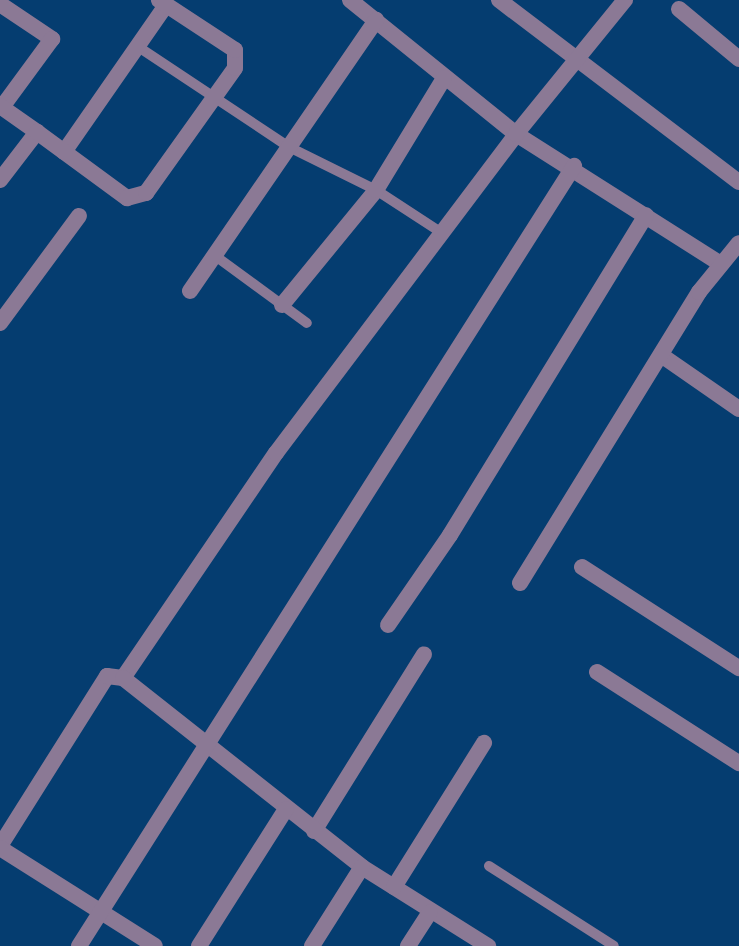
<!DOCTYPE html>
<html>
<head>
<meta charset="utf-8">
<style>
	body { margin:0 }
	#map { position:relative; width:739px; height:946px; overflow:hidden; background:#053d70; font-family:"Alegreya Sans",sans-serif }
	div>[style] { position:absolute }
	.service>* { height:10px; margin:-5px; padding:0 5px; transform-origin:5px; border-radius:5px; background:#8b7995 }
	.minor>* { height:16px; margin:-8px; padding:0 8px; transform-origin:8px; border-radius:8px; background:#8b7995 }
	span { translate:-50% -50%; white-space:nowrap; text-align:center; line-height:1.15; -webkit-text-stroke:8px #0f243b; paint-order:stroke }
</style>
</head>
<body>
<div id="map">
	<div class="service">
		<i style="left:137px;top:46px;width:182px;rotate:33.6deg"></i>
		<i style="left:289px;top:147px;width:97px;rotate:26.3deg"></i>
		<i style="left:376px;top:190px;width:79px;rotate:33.1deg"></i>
		<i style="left:214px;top:255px;width:115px;rotate:36.2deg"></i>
		<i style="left:489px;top:866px;width:148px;rotate:32.6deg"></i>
	</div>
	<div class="minor">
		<i style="left:350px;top:0;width:213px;rotate:38.9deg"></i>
		<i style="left:516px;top:134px;width:243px;rotate:32.4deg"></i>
		<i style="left:499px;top:0;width:301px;rotate:37.2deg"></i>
		<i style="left:0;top:4px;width:63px;rotate:33.9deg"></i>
		<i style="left:52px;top:39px;width:84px;rotate:126.3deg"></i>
		<i style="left:679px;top:9px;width:78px;rotate:39.8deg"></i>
		<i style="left:0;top:106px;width:45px;rotate:35.1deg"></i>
		<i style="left:64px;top:152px;width:179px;rotate:-55.2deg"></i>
		<i style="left:0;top:180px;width:61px;rotate:-52.4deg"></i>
		<i style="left:37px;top:132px;width:112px;rotate:36.3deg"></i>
		<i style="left:127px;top:198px;width:20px;rotate:-15deg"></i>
		<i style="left:146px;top:193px;width:153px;rotate:-54.5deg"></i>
		<i style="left:235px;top:68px;width:18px;rotate:-90deg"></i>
		<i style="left:235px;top:50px;width:91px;rotate:-146.7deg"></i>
		<i style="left:190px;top:291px;width:329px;rotate:-55.5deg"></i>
		<i style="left:282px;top:305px;width:149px;rotate:-50.7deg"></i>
		<i style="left:376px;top:190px;width:131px;rotate:-58.7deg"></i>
		<i style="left:0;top:323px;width:133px;rotate:-53.6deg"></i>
		<i style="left:661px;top:355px;width:95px;rotate:34.7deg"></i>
		<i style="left:582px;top:567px;width:187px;rotate:32.8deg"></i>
		<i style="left:520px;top:583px;width:342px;rotate:-58.4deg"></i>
		<i style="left:699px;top:292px;width:63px;rotate:-50.8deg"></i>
		<i style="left:388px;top:625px;width:109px;rotate:-55.4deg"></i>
		<i style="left:450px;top:535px;width:375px;rotate:-58.5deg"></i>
		<i style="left:597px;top:672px;width:169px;rotate:32.7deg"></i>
		<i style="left:123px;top:678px;width:272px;rotate:-55.8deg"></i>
		<i style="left:276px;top:453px;width:399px;rotate:-53deg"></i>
		<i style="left:516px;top:134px;width:173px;rotate:-50.9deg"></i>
		<i style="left:314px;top:831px;width:208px;rotate:-58.1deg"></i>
		<i style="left:0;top:846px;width:201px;rotate:-57.8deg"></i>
		<i style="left:107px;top:676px;width:16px;rotate:7deg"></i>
		<i style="left:123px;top:678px;width:305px;rotate:38.3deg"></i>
		<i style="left:362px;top:867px;width:149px;rotate:32.1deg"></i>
		<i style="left:0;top:848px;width:183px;rotate:32.3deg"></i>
		<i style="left:394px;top:887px;width:170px;rotate:-58deg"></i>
		<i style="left:79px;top:946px;width:924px;rotate:-57.6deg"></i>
		<i style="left:199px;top:946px;width:162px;rotate:-57.6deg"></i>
		<i style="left:312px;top:946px;width:93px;rotate:-57.7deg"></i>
		<i style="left:408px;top:946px;width:40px;rotate:-57.1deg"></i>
	</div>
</div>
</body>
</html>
